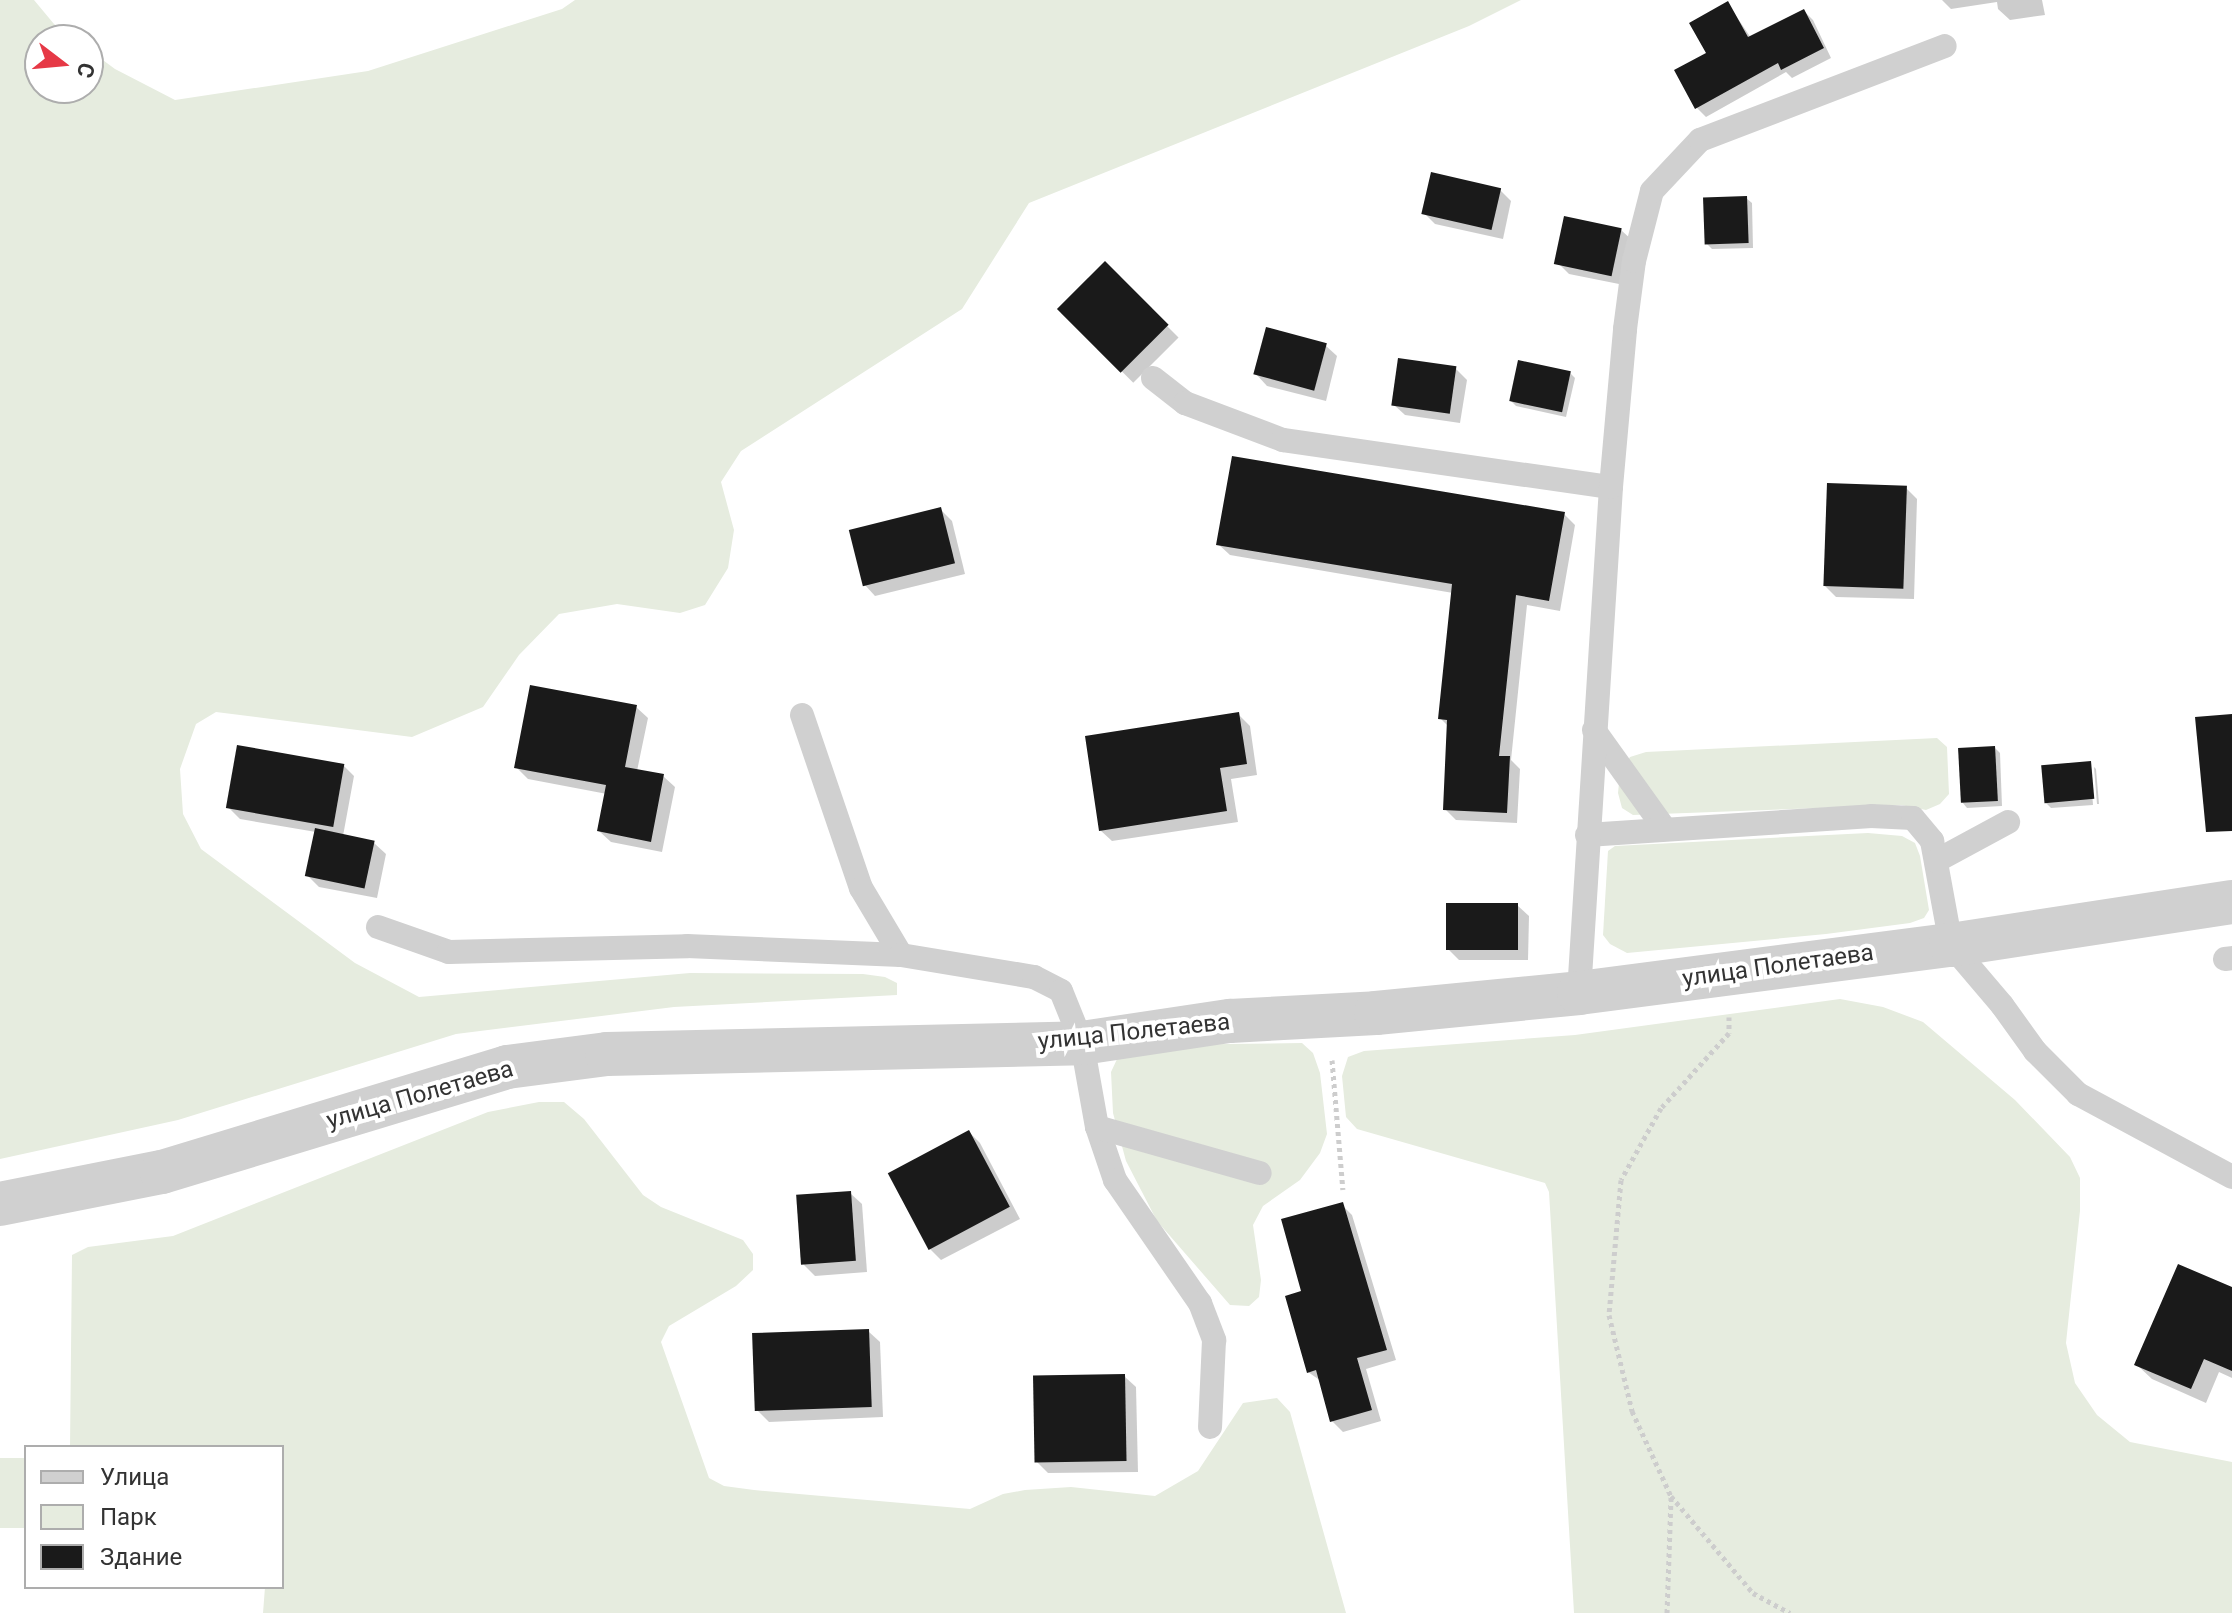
<!DOCTYPE html>
<html>
<head>
<meta charset="utf-8">
<style>
	body { margin:0 }
	#map { position:relative; width:2232px; height:1613px; overflow:hidden; background:#fff; font-family:Roboto,sans-serif }
	div>[style] { position:absolute }
	.green>* { inset:0; background:#e6ecdf; transform-origin:0 0 }
	.shadow>* { inset:0; background:#0003; transform-origin:0 0 }
	.building>* { inset:0; background:#1a1a1a; transform-origin:0 0 }
	.path>* { height:5px; margin-top:-2.5px; transform-origin:0; background:repeating-linear-gradient(90deg,#cdcdcd 0 4px,transparent 0 8px) }
	.service>* { height:24px; margin:-12px; padding:0 12px; transform-origin:12px; border-radius:12px; background:#d0d0d0 }
	.minor>* { height:44px; margin:-22px; padding:0 22px; transform-origin:22px; border-radius:22px; background:#d0d0d0 }
	span { translate:-50% -50%; white-space:nowrap; text-align:center; line-height:1.15; -webkit-text-stroke:8px #fff; paint-order:stroke }
	.street-label { font-size:24px; color:#333 }
	.legend { position:absolute; left:24px; top:1445px; width:260px; height:144px; box-sizing:border-box; background:#fff; border:2px solid #adadad; margin:0; padding:10px 14px; list-style:none; font-size:24px; color:#333 }
	.legend li { display:flex; align-items:center; gap:16px; height:40px }
	.legend b { width:40px; border:2px solid #adadad }
	.north { position:absolute; left:24px; top:24px; width:80px; height:80px; box-sizing:border-box; background:#fff; border:2px solid #adadad; border-radius:50%; rotate:106deg; font-size:22px; font-weight:700; line-height:32px; text-align:center; color:#333 }
	.north::after { content:''; display:block; margin:auto; width:28px; height:36px; background:#e63946; clip-path:polygon(50% 0,100% 100%,50% 72%,0 100%) }
</style>
</head>
<body>
<div id="map">
	<div class="green">
		<i style="clip-path:polygon(0 0,34px 0,54px 24px,75px 40px,40px 40px,40px 88px,88px 88px,88px 49px,115px 69px,175px 100px,368px 71px,562px 9px,575px 0,1521px 0,1469px 26px,1029px 203px,962px 309px,741px 451px,721px 482px,734px 530px,728px 568px,705px 605px,680px 613px,617px 604px,559px 614px,519px 655px,483px 707px,412px 737px,216px 712px,196px 724px,180px 769px,183px 814px,201px 849px,355px 963px,419px 997px,690px 973px,863px 974px,885px 977px,897px 983px,897px 995px,674px 1007px,456px 1034px,178px 1120px,0 1159px)"></i>
		<i style="clip-path:polygon(1937px 738px,1947px 747px,1949px 794px,1940px 804px,1926px 810px,1901px 805px,1633px 815px,1622px 808px,1618px 793px,1620px 773px,1630px 757px,1646px 752px)"></i>
		<i style="clip-path:polygon(1868px 833px,1902px 836px,1915px 843px,1920px 856px,1929px 910px,1924px 918px,1910px 923px,1826px 934px,1627px 953px,1610px 944px,1603px 935px,1608px 851px,1615px 846px)"></i>
		<i style="clip-path:polygon(1840px 999px,1883px 1007px,1923px 1022px,2015px 1100px,2070px 1157px,2080px 1178px,2080px 1211px,2066px 1343px,2075px 1383px,2097px 1415px,2130px 1442px,2232px 1462px,2232px 1613px,1574px 1613px,1549px 1192px,1545px 1183px,1357px 1129px,1346px 1117px,1342px 1076px,1348px 1057px,1364px 1051px,1575px 1035px)"></i>
		<i style="clip-path:polygon(1302px 1043px,1313px 1053px,1320px 1073px,1327px 1134px,1320px 1153px,1300px 1180px,1263px 1206px,1253px 1225px,1261px 1280px,1259px 1297px,1249px 1306px,1230px 1305px,1157px 1221px,1126px 1161px,1113px 1113px,1111px 1072px,1118px 1057px,1146px 1045px)"></i>
		<i style="clip-path:polygon(539px 1102px,564px 1102px,584px 1119px,643px 1195px,661px 1207px,743px 1240px,753px 1254px,753px 1270px,736px 1286px,669px 1326px,661px 1342px,709px 1478px,724px 1486px,754px 1490px,970px 1509px,1003px 1494px,1025px 1490px,1071px 1487px,1155px 1496px,1198px 1471px,1243px 1403px,1277px 1398px,1290px 1412px,1346px 1613px,263px 1613px,265px 1587px,282px 1587px,282px 1447px,70px 1447px,72px 1255px,88px 1247px,173px 1236px,488px 1112px)"></i>
		<i style="left:26px;top:1458px;width:70px;height:26px;rotate:90deg"></i>
	</div>
	<div class="shadow">
		<i style="clip-path:polygon(1942px 0,2042px 0,2045px 15px,2010px 20px,1998px 9px,1997px 2px,1951px 9px)"></i>
		<i style="clip-path:polygon(1728px 4px,1751px 38px,1804px 11px,1813px 20px,1831px 58px,1792px 78px,1786px 72px,1706px 117px,1697px 108px,1708px 53px)"></i>
		<i style="clip-path:polygon(1500px 190px,1511px 201px,1503px 239px,1435px 224px,1424px 213px)"></i>
		<i style="clip-path:polygon(1746px 198px,1752px 203px,1753px 248px,1712px 249px,1707px 244px)"></i>
		<i style="clip-path:polygon(1621px 230px,1633px 241px,1624px 285px,1569px 274px,1558px 263px)"></i>
		<i style="left:1105px;top:264px;width:104px;height:64px;rotate:45deg"></i>
		<i style="clip-path:polygon(1325px 345px,1337px 356px,1326px 401px,1267px 386px,1256px 374px)"></i>
		<i style="clip-path:polygon(1455px 368px,1467px 380px,1460px 423px,1405px 415px,1393px 404px)"></i>
		<i style="clip-path:polygon(1570px 373px,1575px 378px,1566px 417px,1516px 406px,1511px 401px)"></i>
		<i style="clip-path:polygon(1906px 488px,1917px 499px,1914px 599px,1836px 597px,1824px 585px)"></i>
		<i style="clip-path:polygon(940px 509px,952px 521px,965px 574px,875px 596px,864px 584px)"></i>
		<i style="clip-path:polygon(1564px 514px,1575px 525px,1560px 611px,1527px 605px,1511px 760px,1520px 769px,1517px 823px,1456px 820px,1445px 809px,1448px 726px,1440px 718px,1453px 593px,1230px 555px,1218px 544px)"></i>
		<i style="clip-path:polygon(636px 707px,648px 718px,637px 771px,663px 776px,675px 787px,662px 852px,611px 842px,599px 831px,607px 794px,528px 779px,517px 768px)"></i>
		<i style="clip-path:polygon(1238px 714px,1250px 726px,1257px 775px,1231px 779px,1238px 822px,1112px 841px,1100px 830px)"></i>
		<i style="clip-path:polygon(1995px 748px,2000px 753px,2002px 806px,1967px 808px,1962px 802px)"></i>
		<i style="clip-path:polygon(2090px 763px,2093px 805px,2051px 808px,2046px 803px)"></i>
		<i style="clip-path:polygon(343px 765px,354px 776px,343px 836px,374px 843px,386px 854px,377px 898px,319px 887px,307px 875px,316px 832px,240px 819px,228px 807px)"></i>
		<i style="clip-path:polygon(2094px 767px,2096px 769px,2099px 804px,2097px 804px)"></i>
		<i style="clip-path:polygon(1517px 905px,1529px 916px,1528px 960px,1459px 960px,1448px 949px)"></i>
		<i style="clip-path:polygon(969px 1132px,980px 1143px,1020px 1219px,941px 1260px,930px 1249px,890px 1174px)"></i>
		<i style="clip-path:polygon(850px 1193px,862px 1204px,867px 1272px,815px 1276px,804px 1265px)"></i>
		<i style="clip-path:polygon(1342px 1205px,1352px 1215px,1396px 1360px,1366px 1369px,1381px 1421px,1343px 1432px,1332px 1421px,1321px 1381px,1308px 1372px)"></i>
		<i style="clip-path:polygon(2232px 1289px,2232px 1378px,2219px 1372px,2206px 1403px,2152px 1379px,2137px 1365px)"></i>
		<i style="clip-path:polygon(868px 1331px,880px 1342px,883px 1417px,769px 1422px,757px 1410px)"></i>
		<i style="clip-path:polygon(1124px 1376px,1136px 1387px,1138px 1472px,1048px 1473px,1037px 1462px)"></i>
	</div>
	<div class="building">
		<i style="clip-path:polygon(1728px 1px,1748px 37px,1804px 9px,1824px 48px,1781px 70px,1778px 63px,1695px 109px,1674px 70px,1706px 53px,1689px 23px)"></i>
		<i style="left:1431px;top:172px;width:72px;height:43px;rotate:13deg"></i>
		<i style="left:1747px;top:196px;width:47px;height:44px;rotate:88deg"></i>
		<i style="left:1564px;top:216px;width:59px;height:49px;rotate:12deg"></i>
		<i style="left:1105px;top:261px;width:90px;height:68px;rotate:45deg"></i>
		<i style="left:1266px;top:327px;width:63px;height:49px;rotate:15deg"></i>
		<i style="left:1398px;top:358px;width:59px;height:48px;rotate:8deg"></i>
		<i style="left:1518px;top:360px;width:54px;height:42px;rotate:12deg"></i>
		<i style="clip-path:polygon(1232px 456px,1565px 512px,1549px 601px,1516px 595px,1499px 756px,1510px 756px,1507px 813px,1443px 810px,1447px 720px,1438px 719px,1452px 584px,1216px 545px)"></i>
		<i style="left:1827px;top:483px;width:80px;height:103px;rotate:2deg"></i>
		<i style="left:941px;top:507px;width:58px;height:95px;rotate:76deg"></i>
		<i style="clip-path:polygon(530px 685px,637px 705px,625px 767px,664px 774px,651px 842px,597px 831px,606px 785px,514px 768px)"></i>
		<i style="clip-path:polygon(1239px 712px,1247px 764px,1220px 768px,1227px 811px,1099px 831px,1085px 736px)"></i>
		<i style="clip-path:polygon(2232px 714px,2232px 831px,2206px 832px,2195px 717px)"></i>
		<i style="left:237px;top:745px;width:109px;height:64px;rotate:10deg"></i>
		<i style="left:1995px;top:746px;width:55px;height:37px;rotate:87deg"></i>
		<i style="left:2091px;top:761px;width:38px;height:50px;rotate:85deg"></i>
		<i style="left:315px;top:828px;width:61px;height:49px;rotate:12deg"></i>
		<i style="left:1446px;top:903px;width:72px;height:47px"></i>
		<i style="left:969px;top:1130px;width:87px;height:92px;rotate:62deg"></i>
		<i style="left:851px;top:1191px;width:70px;height:55px;rotate:86deg"></i>
		<i style="clip-path:polygon(1343px 1202px,1387px 1350px,1357px 1358px,1372px 1410px,1330px 1422px,1316px 1370px,1307px 1373px,1285px 1296px,1301px 1291px,1281px 1219px)"></i>
		<i style="clip-path:polygon(2178px 1264px,2232px 1287px,2232px 1371px,2204px 1359px,2191px 1389px,2134px 1365px)"></i>
		<i style="left:869px;top:1329px;width:78px;height:117px;rotate:88deg"></i>
		<i style="left:1125px;top:1374px;width:87px;height:92px;rotate:89deg"></i>
	</div>
	<div class="path">
		<i style="left:1729px;top:1017px;width:16px;rotate:90deg"></i>
		<i style="left:1729px;top:1033px;width:101px;rotate:132.2deg"></i>
		<i style="left:1661px;top:1108px;width:82px;rotate:119.1deg"></i>
		<i style="left:1621px;top:1180px;width:136px;rotate:95.1deg"></i>
		<i style="left:1609px;top:1315px;width:99px;rotate:76.5deg"></i>
		<i style="left:1632px;top:1411px;width:94px;rotate:65.4deg"></i>
		<i style="left:1671px;top:1496px;width:127px;rotate:49.8deg"></i>
		<i style="left:1753px;top:1593px;width:42px;rotate:28.4deg"></i>
		<i style="left:1332px;top:1060px;width:130px;rotate:85.2deg"></i>
		<i style="left:1667px;top:1613px;width:116px;rotate:-88deg"></i>
	</div>
	<div class="service">
		<i style="left:1153px;top:378px;width:41px;rotate:38deg"></i>
		<i style="left:1185px;top:403px;width:105px;rotate:20.7deg"></i>
		<i style="left:1283px;top:440px;width:331px;rotate:8.2deg"></i>
		<i style="left:802px;top:715px;width:183px;rotate:71.2deg"></i>
		<i style="left:861px;top:888px;width:78px;rotate:59.2deg"></i>
		<i style="left:1594px;top:730px;width:122px;rotate:54.4deg"></i>
		<i style="left:1587px;top:835px;width:285px;rotate:-3.8deg"></i>
		<i style="left:1871px;top:816px;width:42px;rotate:2.7deg"></i>
		<i style="left:1913px;top:818px;width:30px;rotate:50deg"></i>
		<i style="left:1932px;top:841px;width:106px;rotate:79.6deg"></i>
		<i style="left:1951px;top:945px;width:79px;rotate:49.6deg"></i>
		<i style="left:2002px;top:1005px;width:57px;rotate:54.3deg"></i>
		<i style="left:2035px;top:1051px;width:61px;rotate:45deg"></i>
		<i style="left:2078px;top:1094px;width:175px;rotate:28.3deg"></i>
		<i style="left:1936px;top:861px;width:82px;rotate:-28.4deg"></i>
		<i style="left:378px;top:927px;width:75px;rotate:19.4deg"></i>
		<i style="left:449px;top:952px;width:238px;rotate:-1.4deg"></i>
		<i style="left:687px;top:946px;width:214px;rotate:2.4deg"></i>
		<i style="left:901px;top:955px;width:135px;rotate:9.4deg"></i>
		<i style="left:1034px;top:977px;width:30px;rotate:27deg"></i>
		<i style="left:1061px;top:991px;width:56px;rotate:68deg"></i>
		<i style="left:1082px;top:1043px;width:85px;rotate:79.9deg"></i>
		<i style="left:1097px;top:1127px;width:56px;rotate:71.2deg"></i>
		<i style="left:1115px;top:1180px;width:150px;rotate:55.4deg"></i>
		<i style="left:1200px;top:1303px;width:40px;rotate:69deg"></i>
		<i style="left:1214px;top:1340px;width:87px;rotate:92.6deg"></i>
		<i style="left:2225px;top:959px;width:7px;rotate:-8deg"></i>
		<i style="left:1579px;top:993px;width:507px;rotate:-86.38deg"></i>
		<i style="left:1611px;top:487px;width:159px;rotate:-84.9deg"></i>
		<i style="left:1625px;top:329px;width:69px;rotate:-82.5deg"></i>
		<i style="left:1634px;top:261px;width:72px;rotate:-75.6deg"></i>
		<i style="left:1652px;top:191px;width:70px;rotate:-46.7deg"></i>
		<i style="left:1700px;top:140px;width:262px;rotate:-21deg"></i>
		<i style="left:1097px;top:1127px;width:169px;rotate:15.8deg"></i>
	</div>
	<div class="minor">
		<i style="left:0;top:1204px;width:165px;rotate:-11.2deg"></i>
		<i style="left:162px;top:1172px;width:361px;rotate:-16.9deg"></i>
		<i style="left:507px;top:1067px;width:101px;rotate:-7.4deg"></i>
		<i style="left:607px;top:1054px;width:475px;rotate:-1.3deg"></i>
		<i style="left:1082px;top:1043px;width:150px;rotate:-8.5deg"></i>
		<i style="left:1230px;top:1021px;width:146px;rotate:-3.1deg"></i>
		<i style="left:1376px;top:1013px;width:204px;rotate:-5.6deg"></i>
		<i style="left:1579px;top:993px;width:375px;rotate:-7.4deg"></i>
		<i style="left:1951px;top:945px;width:284px;rotate:-8.7deg"></i>
	</div>
	<div class="street-label">
		<span style="left:1778px;top:966px;rotate:-8deg">улица Полетаева</span>
		<span style="left:1134px;top:1032px;rotate:-6deg">улица Полетаева</span>
		<span style="left:420px;top:1095px;rotate:-16deg">улица Полетаева</span>
	</div>
	<ul class="legend">
	<li><b style="height:10px;background:#d0d0d0"></b>Улица</li>
	<li><b style="height:22px;background:#e6ecdf"></b>Парк</li>
	<li><b style="height:22px;background:#1a1a1a"></b>Здание</li>
	</ul>
	<div class="north">С</div>
</div>
</body>
</html>
